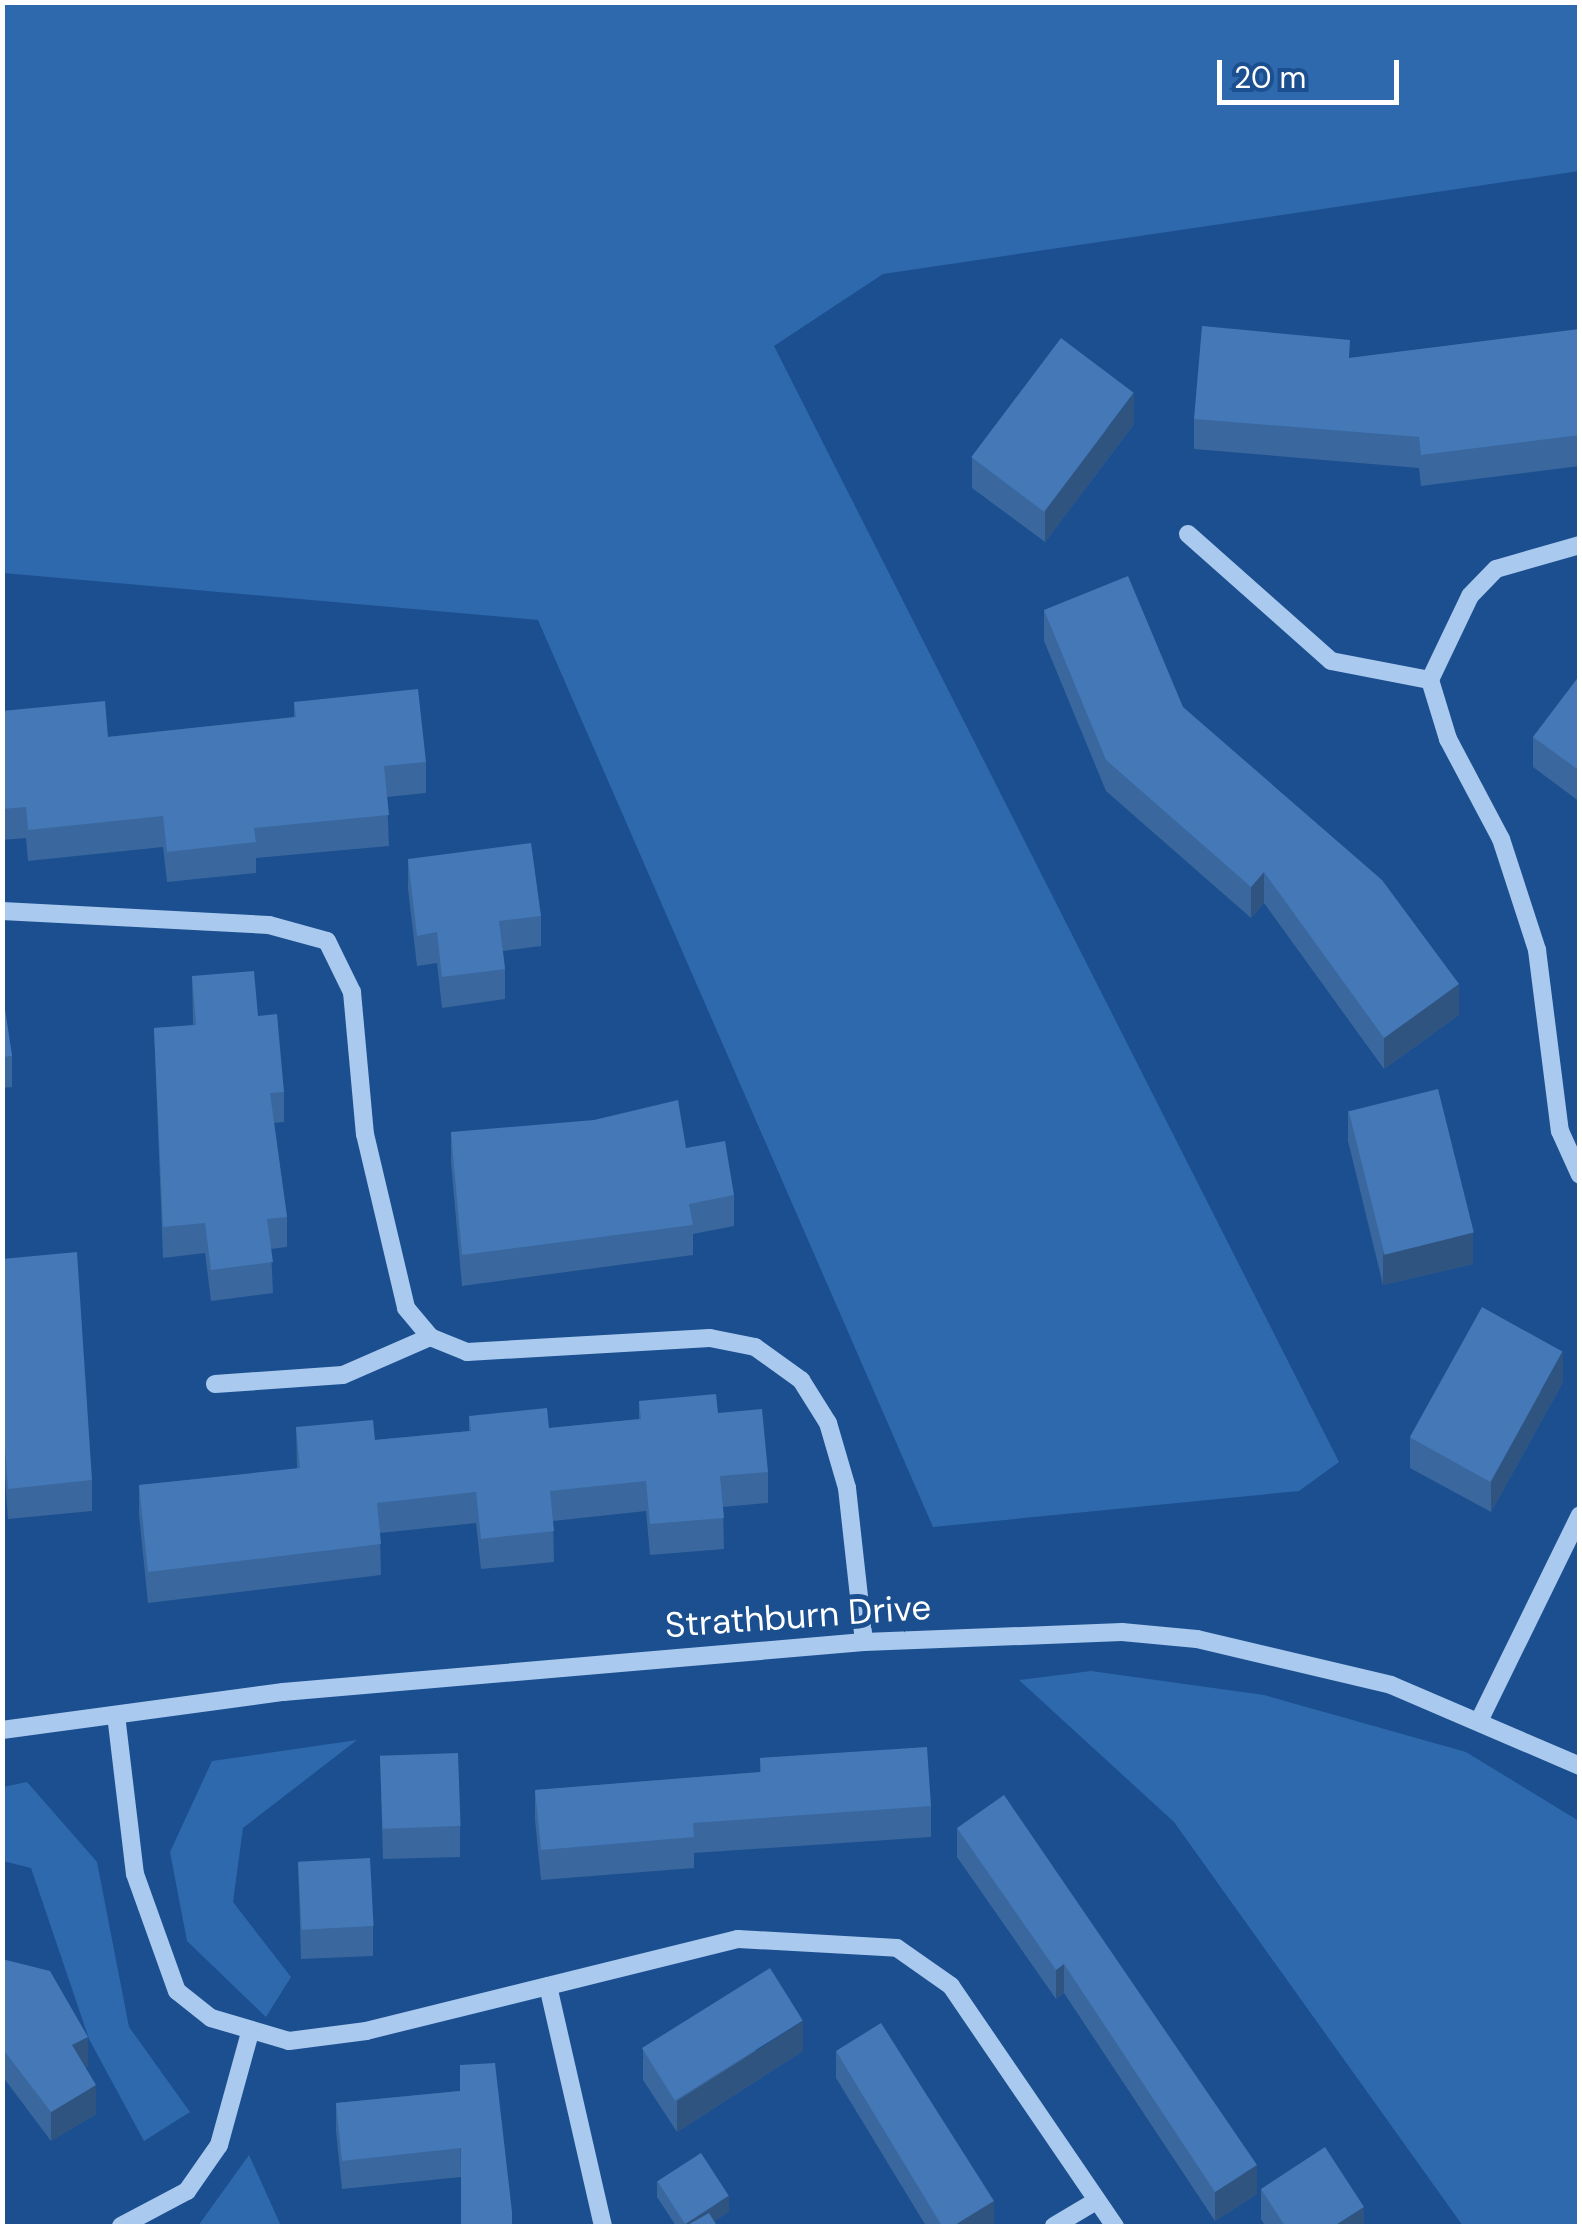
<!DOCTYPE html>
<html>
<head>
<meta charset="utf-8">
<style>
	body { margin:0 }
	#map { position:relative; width:1582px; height:2229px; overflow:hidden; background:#1b4f8f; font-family:"DM Sans",sans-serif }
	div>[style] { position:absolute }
	.green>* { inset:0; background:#2e69ad }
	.minor>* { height:18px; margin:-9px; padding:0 9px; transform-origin:9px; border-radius:9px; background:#a9c9ee }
	.wall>* { inset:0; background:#3a679d }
	.shaded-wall>* { inset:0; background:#305480 }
	.building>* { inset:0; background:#4478b7; transform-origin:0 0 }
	span { translate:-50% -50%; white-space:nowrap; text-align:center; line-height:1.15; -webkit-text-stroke:10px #1b4f8f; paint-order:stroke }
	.street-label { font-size:35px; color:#fff }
	.frame { position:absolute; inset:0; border:5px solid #fff; pointer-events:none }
	.scale { position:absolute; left:1217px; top:60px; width:182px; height:45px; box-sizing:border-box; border:5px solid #fff; border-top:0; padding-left:12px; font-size:30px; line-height:35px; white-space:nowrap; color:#fff; -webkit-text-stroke:8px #1b4f8f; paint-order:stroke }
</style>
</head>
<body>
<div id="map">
	<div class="green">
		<i style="clip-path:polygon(2px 3px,1579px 3px,1579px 171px,883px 274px,774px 346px,1339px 1462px,1299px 1491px,933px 1527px,538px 620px,3px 573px)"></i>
		<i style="clip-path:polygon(1091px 1671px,1264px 1695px,1466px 1752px,1579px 1821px,1579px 2226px,1463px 2226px,1174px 1822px,1019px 1680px)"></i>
		<i style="clip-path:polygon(357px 1740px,243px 1828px,233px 1902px,291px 1977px,266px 2017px,187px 1941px,170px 1852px,212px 1761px)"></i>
		<i style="clip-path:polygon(27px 1782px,97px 1862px,129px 2027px,190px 2112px,144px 2141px,89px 2039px,31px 1868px,3px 1861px,3px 1787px)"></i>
		<i style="clip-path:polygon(249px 2155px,281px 2226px,198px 2226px)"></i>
	</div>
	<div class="minor">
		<i style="left:1188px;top:534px;width:191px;rotate:41.6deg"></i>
		<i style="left:1331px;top:661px;width:101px;rotate:10.9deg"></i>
		<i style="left:1580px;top:545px;width:87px;rotate:164.1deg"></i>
		<i style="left:1496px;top:569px;width:37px;rotate:134deg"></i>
		<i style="left:1470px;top:596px;width:93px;rotate:115.5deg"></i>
		<i style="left:1430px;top:680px;width:62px;rotate:73deg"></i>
		<i style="left:1448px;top:739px;width:113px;rotate:62.1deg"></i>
		<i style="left:1501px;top:839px;width:117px;rotate:72deg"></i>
		<i style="left:1537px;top:950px;width:182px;rotate:82.8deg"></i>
		<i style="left:1560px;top:1131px;width:48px;rotate:65.6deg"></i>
		<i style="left:2px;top:911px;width:267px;rotate:3deg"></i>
		<i style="left:269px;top:925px;width:60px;rotate:15.4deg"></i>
		<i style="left:327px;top:941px;width:57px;rotate:63.9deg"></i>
		<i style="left:352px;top:992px;width:143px;rotate:84.8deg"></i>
		<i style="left:365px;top:1134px;width:179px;rotate:76.7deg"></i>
		<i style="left:406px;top:1308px;width:38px;rotate:50deg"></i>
		<i style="left:430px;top:1337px;width:40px;rotate:22deg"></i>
		<i style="left:467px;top:1352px;width:243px;rotate:-3.3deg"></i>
		<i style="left:710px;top:1338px;width:46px;rotate:11.3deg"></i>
		<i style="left:755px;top:1347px;width:57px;rotate:35.7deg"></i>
		<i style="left:801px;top:1380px;width:51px;rotate:57.9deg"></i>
		<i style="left:828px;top:1423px;width:68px;rotate:73.7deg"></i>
		<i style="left:847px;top:1488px;width:155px;rotate:83.7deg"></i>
		<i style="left:215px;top:1384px;width:128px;rotate:-4deg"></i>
		<i style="left:343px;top:1375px;width:95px;rotate:-23.6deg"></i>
		<i style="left:116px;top:1715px;width:160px;rotate:83.2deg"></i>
		<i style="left:135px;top:1874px;width:124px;rotate:70.3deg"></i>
		<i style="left:177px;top:1991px;width:43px;rotate:38.5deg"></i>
		<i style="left:211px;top:2018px;width:81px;rotate:16.4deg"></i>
		<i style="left:289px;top:2041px;width:78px;rotate:-7.4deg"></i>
		<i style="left:366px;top:2031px;width:383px;rotate:-13.9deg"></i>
		<i style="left:738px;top:1939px;width:159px;rotate:3.2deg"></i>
		<i style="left:897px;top:1948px;width:66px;rotate:35.1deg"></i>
		<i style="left:951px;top:1986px;width:291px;rotate:55.7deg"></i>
		<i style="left:1480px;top:1719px;width:227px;rotate:-63.9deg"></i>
		<i style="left:2px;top:1730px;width:284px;rotate:-7.7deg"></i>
		<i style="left:283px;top:1692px;width:583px;rotate:-4.92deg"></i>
		<i style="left:864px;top:1642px;width:258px;rotate:-2.2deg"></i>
		<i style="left:1122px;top:1632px;width:75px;rotate:5.3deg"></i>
		<i style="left:1197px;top:1639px;width:199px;rotate:13.3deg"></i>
		<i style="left:1391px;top:1685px;width:206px;rotate:23.2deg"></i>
		<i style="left:548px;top:1986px;width:246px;rotate:77.1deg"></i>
		<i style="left:121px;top:2226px;width:75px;rotate:-27.9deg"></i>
		<i style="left:187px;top:2191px;width:56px;rotate:-55.2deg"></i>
		<i style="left:219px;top:2145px;width:113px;rotate:-74.6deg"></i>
		<i style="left:1054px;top:2226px;width:49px;rotate:-30.8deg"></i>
	</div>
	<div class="wall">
		<i style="clip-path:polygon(1580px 329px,1580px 466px,1421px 486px,1419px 468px,1194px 449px,1194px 419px,1350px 358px)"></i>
		<i style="clip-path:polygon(1134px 424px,1045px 542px,972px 488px,972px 457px)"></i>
		<i style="clip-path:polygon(1044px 610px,1183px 707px,1459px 1015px,1384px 1069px,1264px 903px,1251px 918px,1106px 791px,1044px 641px)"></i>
		<i style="clip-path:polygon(1580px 675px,1580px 802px,1533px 767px,1533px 737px)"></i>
		<i style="clip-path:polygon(294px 702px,426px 762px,426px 793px,387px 797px,389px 846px,256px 858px,256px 873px,167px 882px,163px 847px,28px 861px,26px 838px,2px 840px,2px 711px,108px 737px,294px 717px)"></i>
		<i style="clip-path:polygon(408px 859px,541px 916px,541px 946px,503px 951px,505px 969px,505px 999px,442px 1008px,437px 963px,417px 966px,408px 889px)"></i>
		<i style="clip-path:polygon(192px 976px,258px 1016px,284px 1092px,284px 1122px,274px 1123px,287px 1217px,287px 1247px,271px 1249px,273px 1293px,211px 1301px,205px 1253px,163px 1258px,154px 1028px,193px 1025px)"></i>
		<i style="clip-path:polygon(2px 990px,12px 1056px,12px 1087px,2px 1088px)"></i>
		<i style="clip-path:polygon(1348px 1110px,1473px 1264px,1383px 1285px,1348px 1141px)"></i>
		<i style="clip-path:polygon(451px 1132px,686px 1148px,734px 1195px,734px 1226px,693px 1234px,693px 1255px,462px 1286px,451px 1163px)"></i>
		<i style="clip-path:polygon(2px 1259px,92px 1480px,92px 1511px,8px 1519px,2px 1434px)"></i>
		<i style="clip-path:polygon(1563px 1382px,1491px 1512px,1410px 1468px,1410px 1438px)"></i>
		<i style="clip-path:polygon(639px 1401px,718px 1413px,768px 1472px,768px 1503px,723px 1507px,724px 1549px,650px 1555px,646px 1511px,553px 1521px,554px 1562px,481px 1569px,476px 1523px,380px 1533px,381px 1575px,148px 1603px,139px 1515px,139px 1485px,297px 1469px,296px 1427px,375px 1440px,469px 1431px,469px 1416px,549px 1428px,639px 1419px)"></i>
		<i style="clip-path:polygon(380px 1755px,460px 1826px,460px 1857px,383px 1859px)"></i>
		<i style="clip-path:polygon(760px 1758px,931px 1806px,931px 1837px,694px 1853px,694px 1868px,541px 1880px,535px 1820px,535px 1790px,760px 1772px)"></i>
		<i style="clip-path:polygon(957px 1828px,1257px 2194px,1215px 2221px,1064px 1993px,1056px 1999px,957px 1857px)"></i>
		<i style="clip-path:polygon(298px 1862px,373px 1926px,373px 1956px,301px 1959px)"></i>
		<i style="clip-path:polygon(2px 1959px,88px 2066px,85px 2068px,96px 2114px,51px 2141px,3px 2077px)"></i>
		<i style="clip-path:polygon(643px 2049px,803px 2051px,677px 2132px,643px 2080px)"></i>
		<i style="clip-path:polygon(836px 2051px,994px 2226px,926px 2226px,836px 2078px)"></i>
		<i style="clip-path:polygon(460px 2091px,461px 2177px,342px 2189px,336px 2131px,336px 2103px)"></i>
		<i style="clip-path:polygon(657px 2181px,729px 2212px,714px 2221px,717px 2226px,676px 2226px,657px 2197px)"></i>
		<i style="clip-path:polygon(1261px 2189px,1364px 2226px,1265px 2226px,1261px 2219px)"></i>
	</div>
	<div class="shaded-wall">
		<i style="clip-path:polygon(1134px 393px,1134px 424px,1045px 542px,1045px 511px)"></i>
		<i style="clip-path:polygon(1264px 872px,1264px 903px,1251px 918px,1251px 887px)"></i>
		<i style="clip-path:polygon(1459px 984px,1459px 1015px,1384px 1069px,1384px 1038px)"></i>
		<i style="clip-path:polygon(1473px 1233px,1473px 1264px,1383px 1285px,1383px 1254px)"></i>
		<i style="clip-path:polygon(1563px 1351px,1563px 1382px,1491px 1512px,1491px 1482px)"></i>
		<i style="clip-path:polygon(1064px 1964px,1064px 1993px,1056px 1999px,1056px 1970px)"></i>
		<i style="clip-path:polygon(803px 2021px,803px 2051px,677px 2132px,677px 2101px)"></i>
		<i style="clip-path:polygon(88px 2037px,88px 2066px,72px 2075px,72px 2045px)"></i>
		<i style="clip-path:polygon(96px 2085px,96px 2114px,51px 2141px,51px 2112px)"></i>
		<i style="clip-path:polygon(1257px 2165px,1257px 2194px,1215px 2221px,1215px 2192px)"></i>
		<i style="clip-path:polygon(729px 2196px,729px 2212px,706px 2226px,685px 2226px,685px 2224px)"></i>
		<i style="clip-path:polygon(994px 2201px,994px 2226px,953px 2226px)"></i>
		<i style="clip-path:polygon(1364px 2207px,1364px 2226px,1334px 2226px)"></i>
	</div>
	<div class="building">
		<i style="clip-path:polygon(1202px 326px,1350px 340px,1349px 358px,1580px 329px,1580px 435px,1421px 455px,1419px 437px,1194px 419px)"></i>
		<i style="left:1061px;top:338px;width:91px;height:149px;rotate:37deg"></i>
		<i style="clip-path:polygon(1128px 576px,1183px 707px,1382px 880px,1459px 984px,1384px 1038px,1264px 872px,1251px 887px,1106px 760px,1044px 610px)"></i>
		<i style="clip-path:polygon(1580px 675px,1580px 771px,1533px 737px)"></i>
		<i style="clip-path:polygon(418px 689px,426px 762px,384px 766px,389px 815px,254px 828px,256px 842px,167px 852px,163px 816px,28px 830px,26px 807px,2px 809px,2px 711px,105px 701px,108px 737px,296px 717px,294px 702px)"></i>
		<i style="clip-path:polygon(531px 843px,541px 916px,499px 921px,505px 969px,442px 977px,437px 932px,417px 936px,408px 859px)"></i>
		<i style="clip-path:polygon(254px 971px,258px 1016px,277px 1014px,284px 1092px,270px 1093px,287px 1217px,267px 1219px,273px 1262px,211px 1270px,205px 1223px,163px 1227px,154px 1028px,196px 1025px,192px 976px)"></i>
		<i style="clip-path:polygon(2px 990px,12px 1056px,2px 1057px)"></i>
		<i style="left:1438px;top:1089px;width:148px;height:92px;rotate:76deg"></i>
		<i style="clip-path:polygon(678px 1100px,686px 1148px,725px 1141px,734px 1195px,689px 1204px,693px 1225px,462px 1255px,451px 1132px,594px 1120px)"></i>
		<i style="clip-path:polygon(77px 1252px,92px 1480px,8px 1489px,2px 1403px,2px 1259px)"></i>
		<i style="left:1482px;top:1307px;width:92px;height:149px;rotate:29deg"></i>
		<i style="clip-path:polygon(716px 1394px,718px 1413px,762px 1409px,768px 1472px,720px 1476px,724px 1518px,650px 1524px,646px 1481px,550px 1491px,554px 1531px,481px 1539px,476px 1492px,377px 1503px,381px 1544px,148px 1572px,139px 1485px,300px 1468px,296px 1427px,373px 1420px,375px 1440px,471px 1431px,469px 1416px,547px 1408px,549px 1428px,641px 1419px,639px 1401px)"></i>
		<i style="clip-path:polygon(927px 1747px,931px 1806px,693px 1823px,694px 1837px,541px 1850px,535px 1790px,761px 1772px,760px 1758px)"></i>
		<i style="left:458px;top:1753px;width:73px;height:78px;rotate:88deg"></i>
		<i style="clip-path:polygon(1004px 1795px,1257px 2165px,1215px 2192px,1064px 1964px,1056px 1970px,957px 1828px)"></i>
		<i style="left:370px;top:1858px;width:68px;height:72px;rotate:87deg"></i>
		<i style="clip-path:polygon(2px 1959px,50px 1971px,88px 2037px,72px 2045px,96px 2085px,51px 2112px,2px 2048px)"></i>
		<i style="left:770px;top:1968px;width:62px;height:151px;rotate:58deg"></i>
		<i style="clip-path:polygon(881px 2023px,994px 2201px,953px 2226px,942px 2226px,836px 2051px)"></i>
		<i style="clip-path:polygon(495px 2063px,512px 2212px,512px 2226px,461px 2226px,461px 2148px,342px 2161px,336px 2103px,460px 2091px,460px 2065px)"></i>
		<i style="clip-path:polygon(1325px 2147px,1364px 2207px,1334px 2226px,1285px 2226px,1261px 2189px)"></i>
		<i style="left:701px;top:2153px;width:51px;height:52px;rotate:57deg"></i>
		<i style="clip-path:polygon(709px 2213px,717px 2226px,686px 2226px)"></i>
	</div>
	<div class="street-label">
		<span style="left:798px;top:1616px;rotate:-4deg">Strathburn Drive</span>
	</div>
	<div class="frame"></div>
	<div class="scale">20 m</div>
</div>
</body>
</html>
